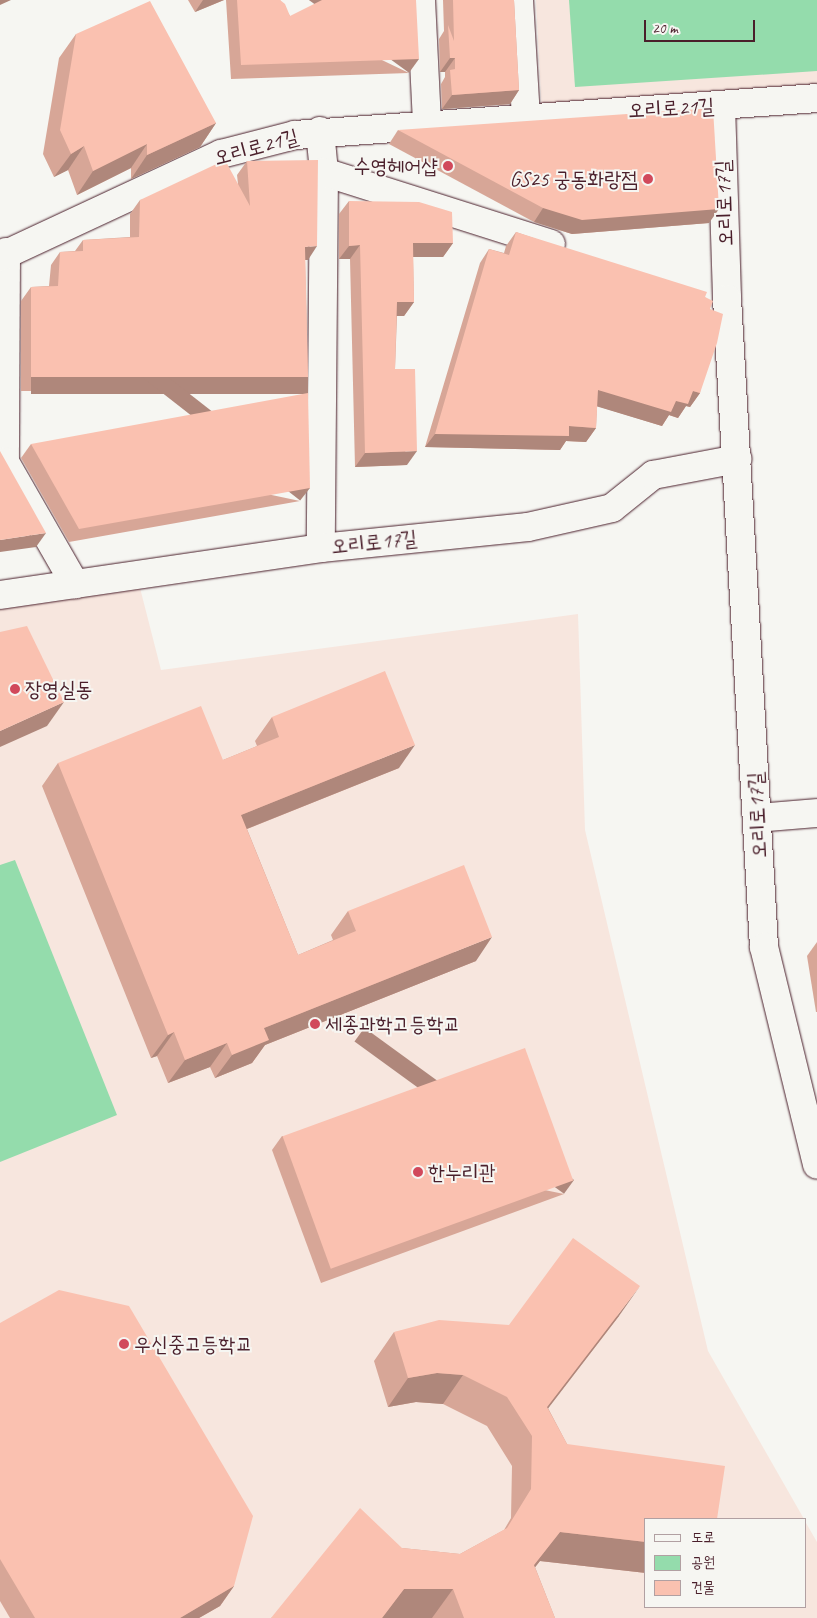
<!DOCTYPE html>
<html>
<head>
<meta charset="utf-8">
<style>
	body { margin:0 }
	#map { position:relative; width:817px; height:1618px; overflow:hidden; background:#f6f6f2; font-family:Caveat,"Poor Story",sans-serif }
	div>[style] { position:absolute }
	.built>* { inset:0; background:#f7e6de }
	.green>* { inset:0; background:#94dcac }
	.roads { filter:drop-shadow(0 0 1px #4a1f2b) drop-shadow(0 0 1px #4a1f2b) }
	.minor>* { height:28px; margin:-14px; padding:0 14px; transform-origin:14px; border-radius:14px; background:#f6f6f2 }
	.wall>* { inset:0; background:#d7a697 }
	.shaded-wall>* { inset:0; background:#af877b; transform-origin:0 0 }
	.building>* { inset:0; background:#fac1b0; transform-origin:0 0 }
	.dots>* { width:14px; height:14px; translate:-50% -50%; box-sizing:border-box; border:2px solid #f6f6f2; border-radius:50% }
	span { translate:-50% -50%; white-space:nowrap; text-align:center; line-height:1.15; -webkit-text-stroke:4px #f6f6f2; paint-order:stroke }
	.street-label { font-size:21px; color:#4a1f2b }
	.poi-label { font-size:21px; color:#4a1f2b }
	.right { translate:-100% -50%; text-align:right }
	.left { translate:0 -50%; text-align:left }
	.legend { position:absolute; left:644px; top:1518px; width:162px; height:90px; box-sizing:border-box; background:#f6f6f2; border:1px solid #b1a0a2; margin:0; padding:6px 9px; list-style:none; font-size:15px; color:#4a1f2b }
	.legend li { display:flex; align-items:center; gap:10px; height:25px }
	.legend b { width:25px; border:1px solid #b1a0a2 }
	.scale { position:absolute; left:644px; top:20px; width:111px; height:22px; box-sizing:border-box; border:2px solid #4a1f2b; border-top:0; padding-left:6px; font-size:15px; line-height:18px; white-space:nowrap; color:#4a1f2b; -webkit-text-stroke:4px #f6f6f2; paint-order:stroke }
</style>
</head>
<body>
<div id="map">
	<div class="built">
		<i style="clip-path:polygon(536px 0,817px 0,817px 98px,542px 115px)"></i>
		<i style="clip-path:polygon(139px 584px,161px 670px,578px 614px,585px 830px,708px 1351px,804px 1519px,646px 1519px,646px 1607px,806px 1607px,806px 1523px,817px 1542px,817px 1618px,0 1618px,0 603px)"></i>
	</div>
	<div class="green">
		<i style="clip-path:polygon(569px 0,817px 0,817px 71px,575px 87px)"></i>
		<i style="clip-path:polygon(15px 860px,117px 1115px,0 1162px,0 865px)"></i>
	</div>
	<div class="roads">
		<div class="minor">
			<i style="left:421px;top:0;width:124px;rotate:87.2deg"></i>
			<i style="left:519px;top:0;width:117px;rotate:86.6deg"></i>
			<i style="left:721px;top:106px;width:193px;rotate:88.2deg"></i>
			<i style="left:727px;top:299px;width:649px;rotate:86.73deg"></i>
			<i style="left:764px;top:947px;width:224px;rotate:76.3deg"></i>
			<i style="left:320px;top:131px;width:41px;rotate:84.4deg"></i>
			<i style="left:324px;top:172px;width:376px;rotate:90.5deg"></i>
			<i style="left:324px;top:172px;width:238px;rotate:17.6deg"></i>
			<i style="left:6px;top:252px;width:210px;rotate:90.3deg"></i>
			<i style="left:5px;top:462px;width:141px;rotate:60.2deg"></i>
			<i style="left:0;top:257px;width:244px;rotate:-25deg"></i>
			<i style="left:221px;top:154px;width:76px;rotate:-14.4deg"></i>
			<i style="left:295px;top:135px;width:523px;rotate:-4.05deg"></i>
			<i style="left:0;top:595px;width:324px;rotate:-8.3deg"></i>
			<i style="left:321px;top:548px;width:208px;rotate:-5.8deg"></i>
			<i style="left:528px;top:527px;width:86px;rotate:-12.7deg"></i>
			<i style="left:612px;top:508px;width:53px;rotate:-38.8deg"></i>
			<i style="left:653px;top:475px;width:86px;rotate:-10.8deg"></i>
			<i style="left:757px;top:818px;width:60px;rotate:-4.8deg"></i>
		</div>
	</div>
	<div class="wall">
		<i style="clip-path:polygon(188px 0,224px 0,195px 12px)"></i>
		<i style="clip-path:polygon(226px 0,280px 0,290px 16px,409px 73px,231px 79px)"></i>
		<i style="clip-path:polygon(443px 0,514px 0,519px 90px,510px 104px,442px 109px,441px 84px,445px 77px,445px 72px,440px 72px,439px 39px,444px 31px)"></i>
		<i style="clip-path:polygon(76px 34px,216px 123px,200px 147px,131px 179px,131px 168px,77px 195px,68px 170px,54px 177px,43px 154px,59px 58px)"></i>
		<i style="clip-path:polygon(398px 130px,709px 223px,572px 234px,534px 222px,389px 144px)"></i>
		<i style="clip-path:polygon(247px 161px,308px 260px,305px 260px,308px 377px,298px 391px,21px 391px,21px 301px,31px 287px,49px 286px,51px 265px,60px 252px,75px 251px,83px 240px,130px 237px,130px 214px,140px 200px,238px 184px,237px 175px)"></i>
		<i style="clip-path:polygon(349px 201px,453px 243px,443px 257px,413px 257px,414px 302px,404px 316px,397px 316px,395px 369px,407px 465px,355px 467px,350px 259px,339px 259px,339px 214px)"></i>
		<i style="clip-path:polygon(516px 232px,705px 297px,710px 309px,700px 393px,690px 407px,686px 406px,678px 418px,669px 415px,662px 426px,597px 406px,596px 428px,586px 442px,566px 441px,560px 450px,425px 447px,480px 263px,489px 249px,504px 253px,506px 246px)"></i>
		<i style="clip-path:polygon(31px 444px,300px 501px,69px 542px,21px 458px)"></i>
		<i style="clip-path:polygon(272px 717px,399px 768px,247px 829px,298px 955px,333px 940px,331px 935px,348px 911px,476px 961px,265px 1045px,252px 1063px,215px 1078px,210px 1067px,168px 1083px,157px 1056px,151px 1058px,42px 786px,58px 763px,223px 760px,257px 746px,255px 741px)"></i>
		<i style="clip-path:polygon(817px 942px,817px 1012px,816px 1012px,807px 956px)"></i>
		<i style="clip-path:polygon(282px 1136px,564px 1194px,321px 1283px,272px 1150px)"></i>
		<i style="clip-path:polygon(619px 1316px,548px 1408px,567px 1444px,646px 1519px,646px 1573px,540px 1561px,535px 1567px,555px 1618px,271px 1618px,402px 1548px,460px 1554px,504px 1530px,511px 1518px,512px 1466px,487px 1426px,443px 1404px,416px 1402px,388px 1407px,374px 1361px,394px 1332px,509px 1325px)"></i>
		<i style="clip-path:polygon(0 1323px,234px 1586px,220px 1606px,199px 1618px,10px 1618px,0 1601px)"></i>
	</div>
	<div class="shaded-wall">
		<i style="clip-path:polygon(0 0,11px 0,0 5px)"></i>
		<i style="clip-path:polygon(203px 0,224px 0,195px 12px)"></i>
		<i style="clip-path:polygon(450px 58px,455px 58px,445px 72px,440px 72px)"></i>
		<i style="left:419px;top:59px;width:17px;height:178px;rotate:126deg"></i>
		<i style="clip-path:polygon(519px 90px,510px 104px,442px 109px,452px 95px)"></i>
		<i style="clip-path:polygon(216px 123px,200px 147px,131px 179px,147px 155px)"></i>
		<i style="clip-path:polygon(147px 144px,131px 168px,77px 195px,93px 171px)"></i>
		<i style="clip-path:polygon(84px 146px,68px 170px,54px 177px,71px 154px)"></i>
		<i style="clip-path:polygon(543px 208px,719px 209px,709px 223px,572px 234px,534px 222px)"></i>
		<i style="clip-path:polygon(413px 243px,453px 243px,443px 257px,403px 257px)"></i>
		<i style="clip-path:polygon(360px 245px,350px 259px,339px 259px,349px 246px)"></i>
		<i style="clip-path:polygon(317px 246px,308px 260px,295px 260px,305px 247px)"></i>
		<i style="clip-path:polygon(397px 302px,414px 302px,404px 316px,387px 316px)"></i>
		<i style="left:31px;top:377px;width:277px;height:17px"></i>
		<i style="clip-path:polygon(598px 390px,676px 401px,693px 391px,700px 393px,690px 407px,686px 406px,678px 418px,669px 415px,662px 426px,589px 404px)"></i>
		<i style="clip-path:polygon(569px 426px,596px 428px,586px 442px,566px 441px,560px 450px,425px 447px,435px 434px)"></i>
		<i style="clip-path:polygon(417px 451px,407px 465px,355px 467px,365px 453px)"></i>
		<i style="left:310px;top:488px;width:16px;height:235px;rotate:128deg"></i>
		<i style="clip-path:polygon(46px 533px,36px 547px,0 552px,0 540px)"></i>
		<i style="clip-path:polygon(64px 702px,47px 726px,0 747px,0 731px)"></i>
		<i style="clip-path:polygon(415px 745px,399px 768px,224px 838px,241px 815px)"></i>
		<i style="clip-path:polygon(492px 937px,476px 961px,265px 1045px,252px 1063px,215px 1078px,232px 1055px,264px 1028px)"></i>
		<i style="clip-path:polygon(174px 1032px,157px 1056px,151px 1058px,168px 1035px)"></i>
		<i style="clip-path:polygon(227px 1043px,210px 1067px,168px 1083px,185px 1060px)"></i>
		<i style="left:574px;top:1180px;width:17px;height:259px;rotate:126deg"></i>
		<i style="clip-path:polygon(640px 1286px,619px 1316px,530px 1432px,547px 1407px)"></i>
		<i style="clip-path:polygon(437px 1373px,463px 1375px,443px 1404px,416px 1402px,388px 1407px,408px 1378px)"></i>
		<i style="clip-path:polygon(560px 1532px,646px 1542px,646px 1573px,540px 1561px,514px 1594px,534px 1565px)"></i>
		<i style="clip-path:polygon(234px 1586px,220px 1606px,199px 1618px,180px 1618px)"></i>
		<i style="clip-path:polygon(404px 1589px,453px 1589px,432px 1618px,382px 1618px)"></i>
	</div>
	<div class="building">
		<i style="clip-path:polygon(237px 0,280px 0,285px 4px,290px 16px,322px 0,416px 0,419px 59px,241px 65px)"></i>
		<i style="clip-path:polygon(453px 0,514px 0,519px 90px,452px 95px,450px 70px,455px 69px,455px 58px,450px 58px,448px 25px,454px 41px)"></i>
		<i style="clip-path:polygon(150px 1px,216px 123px,147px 155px,147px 144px,93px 171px,84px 146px,71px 154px,60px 130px,76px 34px)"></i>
		<i style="clip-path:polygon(713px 108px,719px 209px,582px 220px,543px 208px,398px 130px)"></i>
		<i style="clip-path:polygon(225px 160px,250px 206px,247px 161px,318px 160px,317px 246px,305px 247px,308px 377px,31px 377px,31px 287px,58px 286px,60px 252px,83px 251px,83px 240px,139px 237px,140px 200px)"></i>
		<i style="clip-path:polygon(349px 201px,419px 202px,452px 212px,453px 243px,413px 243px,414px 302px,397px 302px,395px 369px,415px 369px,417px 451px,365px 453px,360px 245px,349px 246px)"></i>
		<i style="clip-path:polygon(516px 232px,707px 292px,705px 297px,713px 301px,710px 309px,723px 314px,717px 343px,700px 393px,693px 391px,688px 404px,676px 401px,671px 412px,598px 390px,596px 428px,569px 426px,569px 436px,435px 434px,489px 249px,509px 255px)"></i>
		<i style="clip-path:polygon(308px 393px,310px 488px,79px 529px,31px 444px)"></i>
		<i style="clip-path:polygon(0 451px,46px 533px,0 540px)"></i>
		<i style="clip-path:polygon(27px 626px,64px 702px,0 731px,0 632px)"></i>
		<i style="clip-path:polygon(385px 671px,415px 745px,241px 815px,298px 955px,356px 931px,348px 911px,464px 865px,492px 937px,264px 1028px,269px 1040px,232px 1055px,227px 1043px,185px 1060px,174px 1032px,168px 1035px,58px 763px,201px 706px,223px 760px,279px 737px,272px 717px)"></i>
		<i style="left:525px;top:1048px;width:141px;height:258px;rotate:70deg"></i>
		<i style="clip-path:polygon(573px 1238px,640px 1286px,547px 1407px,567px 1444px,725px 1466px,717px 1519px,646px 1519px,646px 1542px,560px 1532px,534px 1565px,555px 1618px,464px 1618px,453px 1589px,404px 1589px,382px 1618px,271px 1618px,360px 1508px,402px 1548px,460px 1554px,507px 1528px,531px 1489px,532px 1436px,507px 1397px,463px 1375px,437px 1373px,408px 1378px,394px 1332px,439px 1320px,509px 1325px)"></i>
		<i style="clip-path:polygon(59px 1290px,129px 1306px,253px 1516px,234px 1586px,180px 1618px,35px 1618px,0 1559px,0 1323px)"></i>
	</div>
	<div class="dots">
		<i style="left:448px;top:166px;background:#d1495b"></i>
		<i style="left:648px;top:179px;background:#d1495b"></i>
		<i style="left:15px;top:689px;background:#d1495b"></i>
		<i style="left:315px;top:1024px;background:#d1495b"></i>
		<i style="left:418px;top:1172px;background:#d1495b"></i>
		<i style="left:124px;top:1344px;background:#d1495b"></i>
	</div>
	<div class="street-label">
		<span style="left:671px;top:108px;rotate:-3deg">오리로21길</span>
		<span style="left:256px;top:147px;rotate:-15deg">오리로21길</span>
		<span style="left:724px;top:203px;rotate:-92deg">오리로17길</span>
		<span style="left:374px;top:542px;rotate:-6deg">오리로17길</span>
		<span style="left:757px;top:815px;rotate:-93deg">오리로17길</span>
	</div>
	<div class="poi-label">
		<span class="right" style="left:438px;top:166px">수영헤어샵</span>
		<span class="right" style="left:638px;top:179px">GS25 궁동화랑점</span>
		<span class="left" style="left:25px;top:689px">장영실동</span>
		<span class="left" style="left:325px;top:1024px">세종과학고등학교</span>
		<span class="left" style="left:428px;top:1172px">한누리관</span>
		<span class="left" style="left:134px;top:1344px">우신중고등학교</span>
	</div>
	<ul class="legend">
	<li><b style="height:6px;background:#f6f6f2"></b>도로</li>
	<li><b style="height:14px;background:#94dcac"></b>공원</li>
	<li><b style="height:14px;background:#fac1b0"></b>건물</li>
	</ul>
	<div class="scale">20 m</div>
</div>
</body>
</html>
